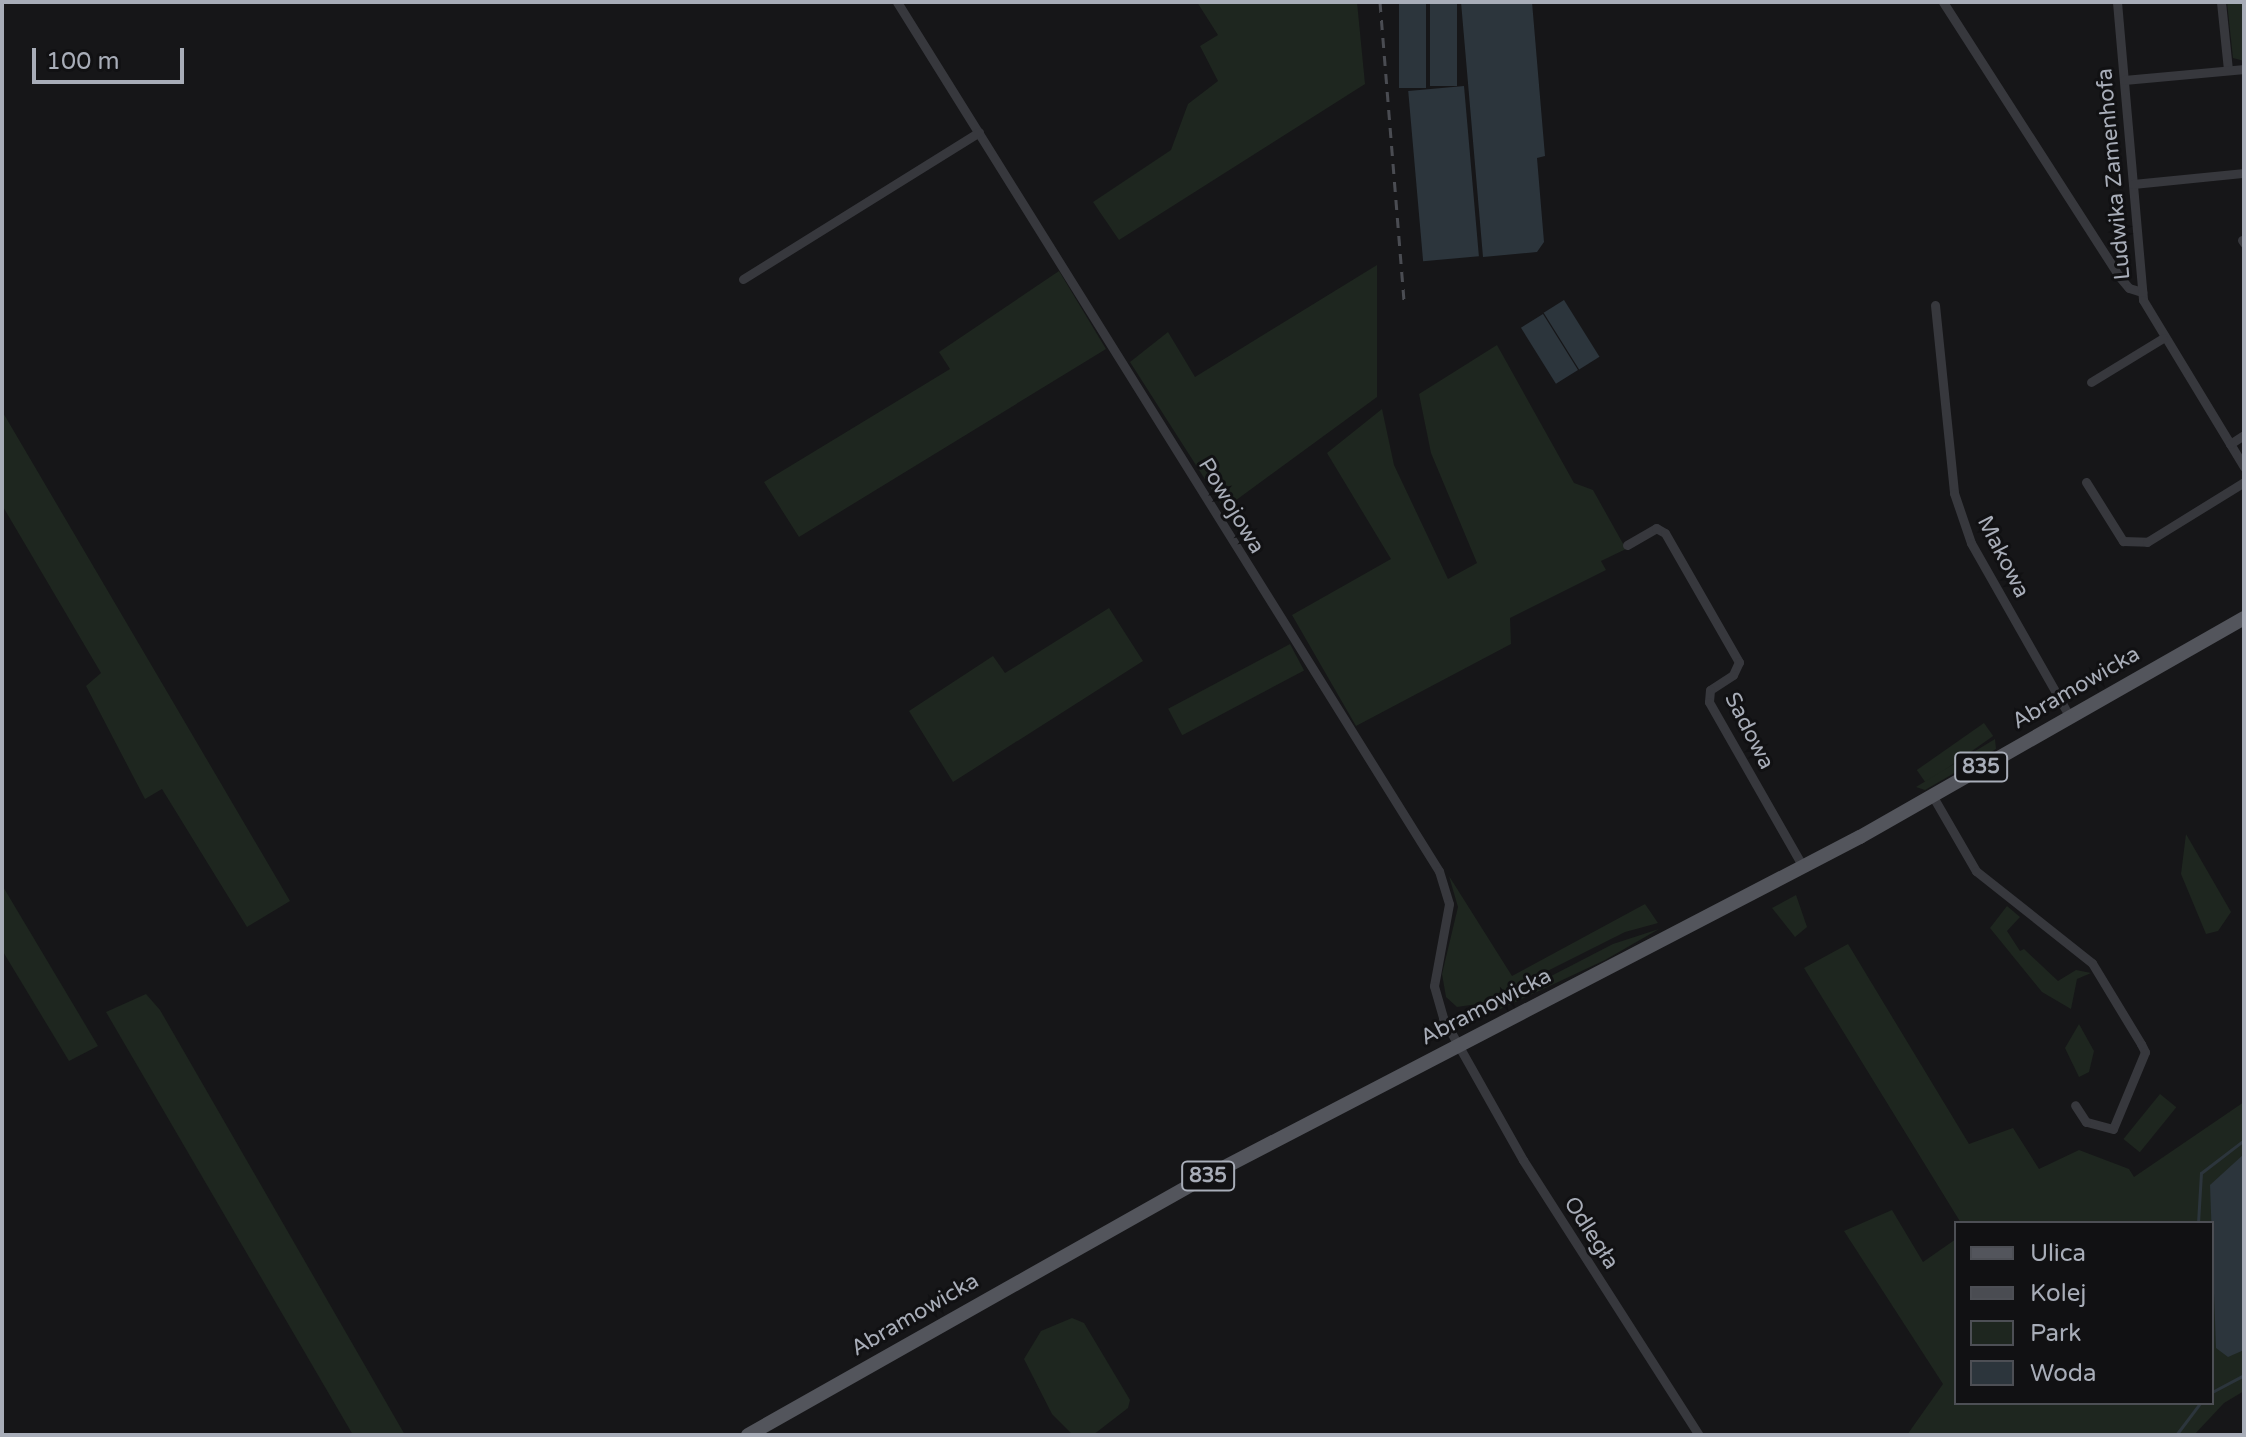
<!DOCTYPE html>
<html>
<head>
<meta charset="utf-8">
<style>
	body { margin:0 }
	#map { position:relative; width:2246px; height:1437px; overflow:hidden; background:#161618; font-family:"Varela Round",sans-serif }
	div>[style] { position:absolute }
	.green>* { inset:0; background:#1e261f; transform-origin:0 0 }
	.water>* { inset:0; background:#2c353c; transform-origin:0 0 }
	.stream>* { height:3px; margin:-1.5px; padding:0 1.5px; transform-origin:1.5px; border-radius:1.5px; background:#2c353c }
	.street>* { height:9px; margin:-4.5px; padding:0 4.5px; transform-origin:4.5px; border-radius:4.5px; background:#37383d }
	.primary>* { height:14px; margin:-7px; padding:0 7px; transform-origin:7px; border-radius:7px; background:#53555c }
	.rail>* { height:3px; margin-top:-1.5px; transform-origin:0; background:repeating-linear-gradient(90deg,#4a4c52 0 10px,transparent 0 18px) }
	span { translate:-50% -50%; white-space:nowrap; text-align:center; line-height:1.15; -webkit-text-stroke:6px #111113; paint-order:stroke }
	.shield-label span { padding:2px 6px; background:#111113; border:2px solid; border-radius:6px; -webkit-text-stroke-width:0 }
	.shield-label { font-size:20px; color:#a8adb8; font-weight:700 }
	.street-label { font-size:22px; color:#a8adb8 }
	.frame { position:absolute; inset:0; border:4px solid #a8adb8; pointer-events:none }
	.legend { position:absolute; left:1954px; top:1221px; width:260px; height:184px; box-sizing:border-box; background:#111113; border:2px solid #4d4f55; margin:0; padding:10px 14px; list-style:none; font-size:24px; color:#a8adb8 }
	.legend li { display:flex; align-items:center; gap:16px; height:40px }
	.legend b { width:40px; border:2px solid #4d4f55 }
	.scale { position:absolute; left:32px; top:48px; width:152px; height:36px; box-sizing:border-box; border:4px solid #a8adb8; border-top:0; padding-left:10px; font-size:24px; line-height:28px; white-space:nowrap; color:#a8adb8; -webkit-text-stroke:6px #111113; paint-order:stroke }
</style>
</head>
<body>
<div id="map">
	<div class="green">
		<i style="clip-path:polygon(1197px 2px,1357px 2px,1365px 84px,1119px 240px,1093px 202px,1171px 150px,1188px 104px,1218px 81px,1200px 46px,1218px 35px)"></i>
		<i style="clip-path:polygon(2227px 2px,2244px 2px,2244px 61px,2233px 58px)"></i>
		<i style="clip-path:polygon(1377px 265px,1377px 397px,1224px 509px,1130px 362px,1168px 332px,1195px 377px)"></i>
		<i style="clip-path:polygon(1059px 271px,1106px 349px,799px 537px,764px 482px,950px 369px,939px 352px)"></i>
		<i style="clip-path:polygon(1497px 345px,1574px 483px,1593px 490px,1626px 549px,1601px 561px,1606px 570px,1510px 618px,1511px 644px,1356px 726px,1292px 615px,1391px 559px,1327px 453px,1382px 409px,1394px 465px,1448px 579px,1477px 563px,1431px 453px,1419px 394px)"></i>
		<i style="clip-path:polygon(2px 411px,290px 901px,247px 927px,162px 789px,145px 799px,86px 686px,101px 673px,2px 505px)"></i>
		<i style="clip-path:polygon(1109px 608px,1143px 661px,953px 782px,909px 711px,993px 656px,1005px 673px)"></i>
		<i style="left:1290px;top:644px;width:30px;height:138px;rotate:62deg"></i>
		<i style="left:1984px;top:723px;width:16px;height:82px;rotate:55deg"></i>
		<i style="clip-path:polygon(1995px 739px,1996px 749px,1925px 790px,1916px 787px)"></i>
		<i style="clip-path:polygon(2186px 834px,2231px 912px,2218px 931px,2206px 934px,2181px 874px)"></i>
		<i style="clip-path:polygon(1449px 876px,1512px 976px,1645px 904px,1658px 923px,1625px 932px,1484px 1003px,1457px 1007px,1446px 997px,1442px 974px,1458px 907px)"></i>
		<i style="clip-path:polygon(2px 885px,98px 1046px,69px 1061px,2px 950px)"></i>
		<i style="clip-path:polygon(1796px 895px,1807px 927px,1795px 937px,1772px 908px)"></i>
		<i style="clip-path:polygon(2007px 906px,2020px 917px,2007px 931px,2020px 951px,2024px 949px,2058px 981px,2076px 970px,2091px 973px,2077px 979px,2071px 1009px,2042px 992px,1990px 928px)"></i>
		<i style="clip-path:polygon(1659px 929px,1605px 960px,1490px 1014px,1487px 1009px,1613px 944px)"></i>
		<i style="clip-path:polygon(1848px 944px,1969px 1144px,2013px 1128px,2039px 1169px,2079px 1150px,2129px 1169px,2134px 1177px,2244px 1102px,2244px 1391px,2224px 1403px,2194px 1435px,1907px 1435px,1943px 1384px,1844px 1231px,1892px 1210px,1923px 1262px,1956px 1239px,1956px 1403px,2212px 1403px,2212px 1223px,1961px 1223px,1804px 968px)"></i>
		<i style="clip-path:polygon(146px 994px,160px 1010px,405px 1435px,353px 1435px,106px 1012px)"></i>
		<i style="clip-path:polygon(2079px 1024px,2094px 1051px,2089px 1072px,2079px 1077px,2065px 1048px)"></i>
		<i style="left:2160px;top:1094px;width:21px;height:58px;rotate:39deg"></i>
		<i style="clip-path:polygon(1072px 1318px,1084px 1323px,1130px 1400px,1128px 1408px,1093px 1435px,1071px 1433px,1052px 1414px,1024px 1359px,1041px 1331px)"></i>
	</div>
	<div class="water">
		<i style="left:1399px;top:2px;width:27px;height:86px"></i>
		<i style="left:1430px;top:2px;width:27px;height:84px"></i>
		<i style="clip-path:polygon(1461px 2px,1532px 2px,1545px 156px,1537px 158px,1544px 242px,1537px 252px,1483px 257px)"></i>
		<i style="left:1464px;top:86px;width:171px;height:56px;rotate:85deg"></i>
		<i style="left:1564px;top:300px;width:67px;height:24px;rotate:58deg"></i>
		<i style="left:1543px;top:314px;width:66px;height:26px;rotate:58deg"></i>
		<i style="clip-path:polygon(2244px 1154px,2244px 1350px,2228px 1357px,2216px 1348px,2210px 1185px)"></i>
	</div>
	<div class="stream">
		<i style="left:2198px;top:1223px;width:50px;rotate:-86.6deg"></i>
		<i style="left:2201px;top:1173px;width:54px;rotate:-37.5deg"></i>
		<i style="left:2212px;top:1392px;width:36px;rotate:-28deg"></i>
		<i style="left:2176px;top:1435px;width:40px;rotate:-53deg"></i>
	</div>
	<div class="street">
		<i style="left:897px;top:2px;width:1024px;rotate:58.05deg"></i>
		<i style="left:1439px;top:871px;width:34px;rotate:73deg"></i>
		<i style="left:1449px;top:904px;width:83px;rotate:100.4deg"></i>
		<i style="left:1434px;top:986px;width:33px;rotate:74deg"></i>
		<i style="left:1443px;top:1018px;width:163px;rotate:60.6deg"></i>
		<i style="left:1523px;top:1160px;width:326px;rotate:57.4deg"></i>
		<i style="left:1943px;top:2px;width:324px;rotate:57.3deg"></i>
		<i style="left:2118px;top:275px;width:17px;rotate:50deg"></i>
		<i style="left:2129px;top:288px;width:14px;rotate:17deg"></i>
		<i style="left:2117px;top:2px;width:299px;rotate:85deg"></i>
		<i style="left:2143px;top:300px;width:195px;rotate:58.8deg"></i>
		<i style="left:2221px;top:2px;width:68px;rotate:84.1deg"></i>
		<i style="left:2124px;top:80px;width:121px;rotate:-5.2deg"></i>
		<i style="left:2133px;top:184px;width:112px;rotate:-5.7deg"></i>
		<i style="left:2242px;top:240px;width:4px;rotate:56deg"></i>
		<i style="left:743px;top:279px;width:278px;rotate:-31.9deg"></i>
		<i style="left:1935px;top:305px;width:189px;rotate:84.2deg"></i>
		<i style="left:1954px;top:493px;width:53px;rotate:71.2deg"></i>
		<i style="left:1971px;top:543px;width:200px;rotate:60.4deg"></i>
		<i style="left:2091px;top:382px;width:84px;rotate:-31.4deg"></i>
		<i style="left:2230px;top:444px;width:17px;rotate:-33deg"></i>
		<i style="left:2086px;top:482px;width:70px;rotate:57.9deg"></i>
		<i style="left:2123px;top:541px;width:24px;rotate:2deg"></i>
		<i style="left:2147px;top:542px;width:114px;rotate:-31.7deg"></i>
		<i style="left:1627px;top:545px;width:34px;rotate:-30deg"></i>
		<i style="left:1656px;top:528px;width:10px;rotate:29deg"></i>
		<i style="left:1665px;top:533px;width:149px;rotate:60.2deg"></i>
		<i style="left:1739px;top:662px;width:14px;rotate:115deg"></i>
		<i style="left:1733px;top:675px;width:27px;rotate:147deg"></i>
		<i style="left:1710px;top:690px;width:12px;rotate:95deg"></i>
		<i style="left:1709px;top:702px;width:190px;rotate:60.3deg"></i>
		<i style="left:1932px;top:795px;width:88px;rotate:59.9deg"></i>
		<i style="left:1976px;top:871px;width:148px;rotate:38.4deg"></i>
		<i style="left:2092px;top:963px;width:95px;rotate:58.8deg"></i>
		<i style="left:2141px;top:1044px;width:9px;rotate:63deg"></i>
		<i style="left:2145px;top:1052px;width:83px;rotate:112.6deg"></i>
		<i style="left:2113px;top:1129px;width:28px;rotate:-165deg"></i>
		<i style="left:2086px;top:1122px;width:20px;rotate:-123deg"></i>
	</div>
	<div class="primary">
		<i style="left:748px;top:1435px;width:515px;rotate:-29.45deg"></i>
		<i style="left:1196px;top:1182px;width:748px;rotate:-27.46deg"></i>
		<i style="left:1860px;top:837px;width:442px;rotate:-29.7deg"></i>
	</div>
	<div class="rail">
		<i style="left:1380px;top:2px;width:301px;rotate:85.4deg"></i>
	</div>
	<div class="shield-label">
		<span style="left:1981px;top:767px">835</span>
		<span style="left:1208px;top:1176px">835</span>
	</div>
	<div class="street-label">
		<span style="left:2114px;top:174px;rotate:-95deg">Ludwika Zamenhofa</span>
		<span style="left:1231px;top:506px;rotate:59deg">Powojowa</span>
		<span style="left:2003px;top:557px;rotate:63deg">Makowa</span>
		<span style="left:2076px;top:688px;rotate:-30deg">Abramowicka</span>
		<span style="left:1749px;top:731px;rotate:63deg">Sadowa</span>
		<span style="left:1486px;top:1007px;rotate:-27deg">Abramowicka</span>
		<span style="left:1591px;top:1233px;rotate:57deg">Odległa</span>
		<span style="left:915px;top:1315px;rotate:-30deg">Abramowicka</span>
	</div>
	<div class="frame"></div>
	<ul class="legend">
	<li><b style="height:10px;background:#53555c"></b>Ulica</li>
	<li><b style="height:10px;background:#4a4c52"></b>Kolej</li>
	<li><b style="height:22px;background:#1e261f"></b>Park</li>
	<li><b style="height:22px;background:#2c353c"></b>Woda</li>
	</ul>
	<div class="scale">100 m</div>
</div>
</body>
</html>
